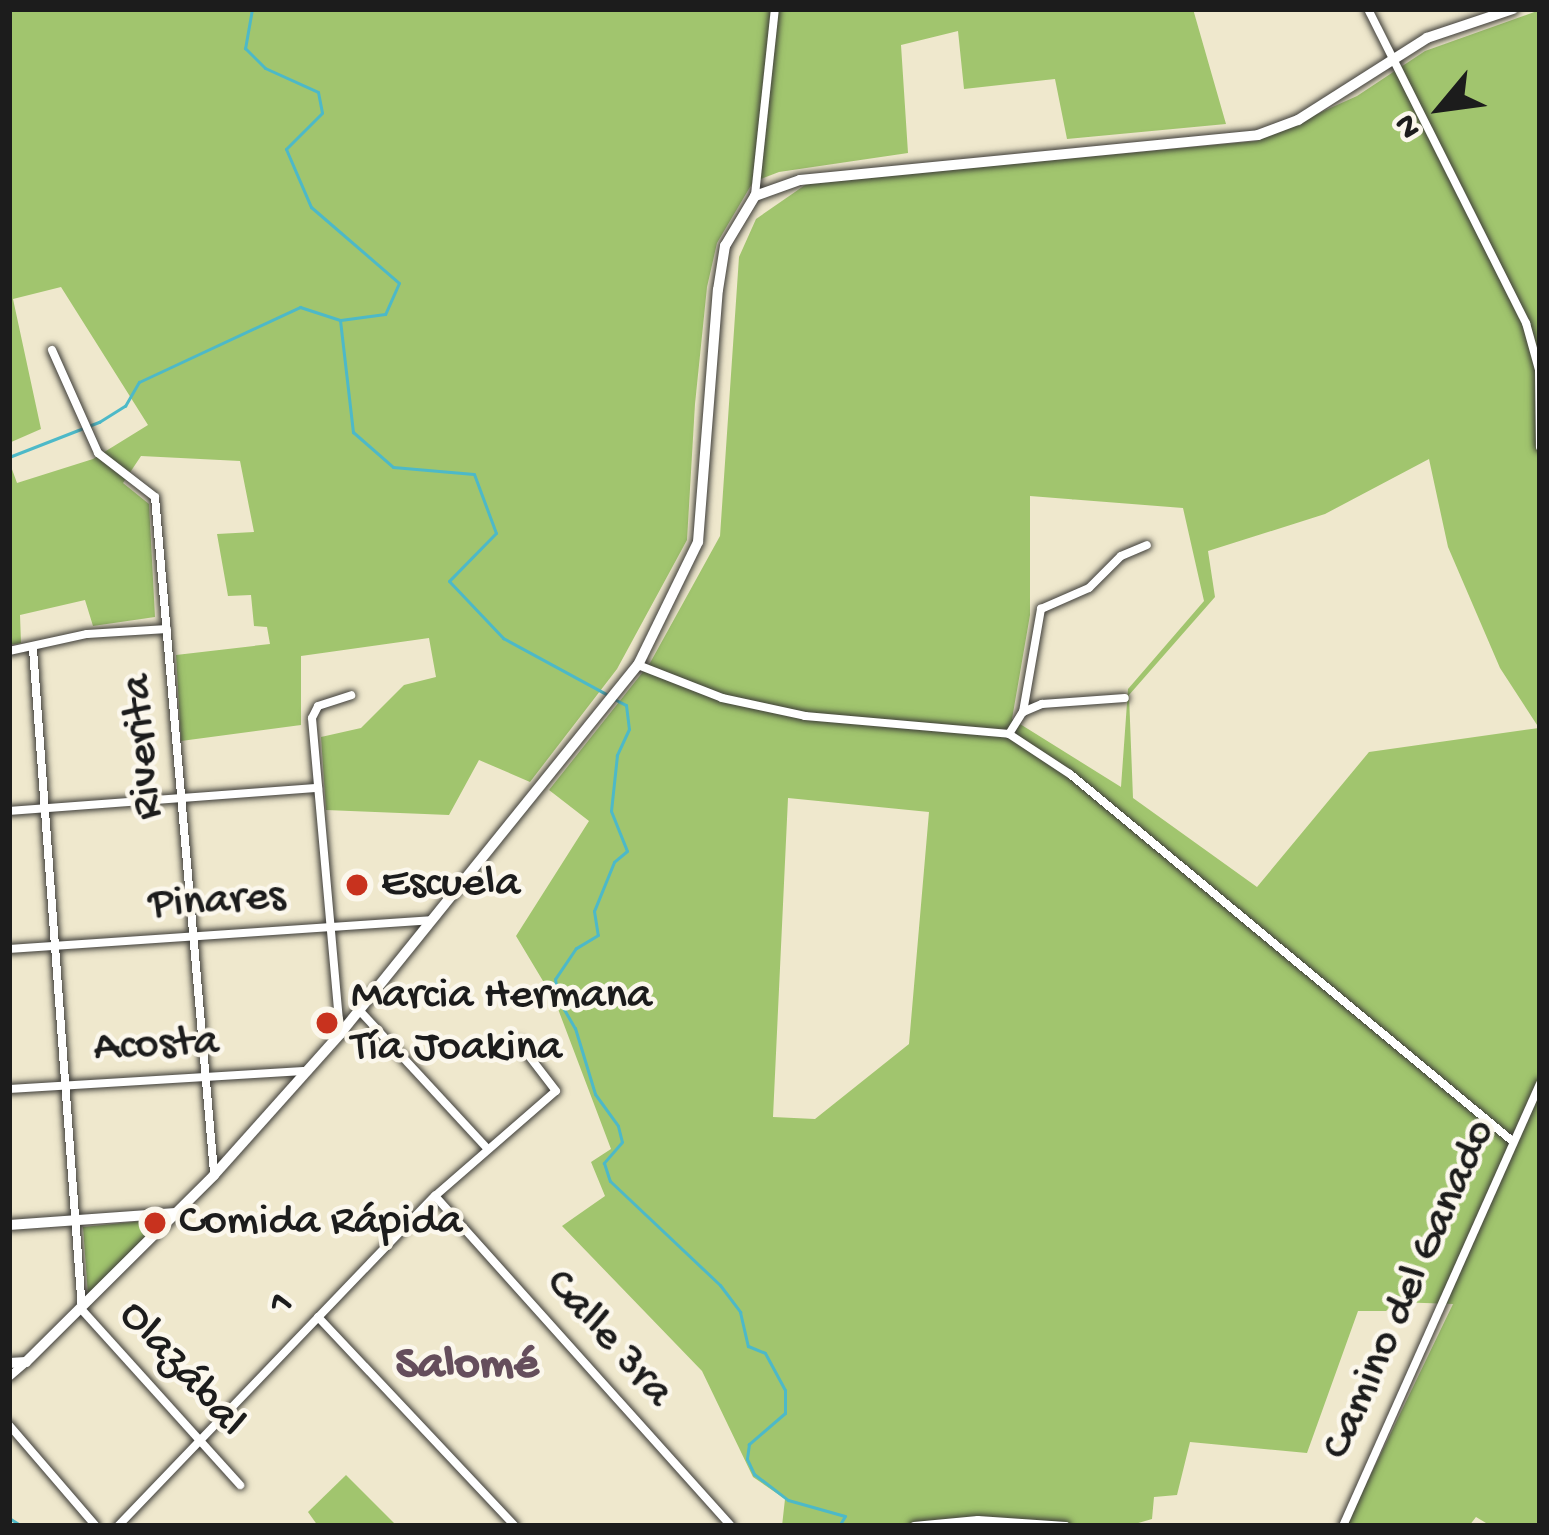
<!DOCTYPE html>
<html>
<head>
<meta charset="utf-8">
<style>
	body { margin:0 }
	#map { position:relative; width:1549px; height:1535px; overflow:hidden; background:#efe8cd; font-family:"Gochi Hand",sans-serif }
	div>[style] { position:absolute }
	.green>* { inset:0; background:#a1c56e }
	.stream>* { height:3px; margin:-1.5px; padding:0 1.5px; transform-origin:1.5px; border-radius:1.5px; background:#4db9c8 }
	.roads { filter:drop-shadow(0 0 3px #3c3b37) drop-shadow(0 0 3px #3c3b37) }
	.street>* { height:8px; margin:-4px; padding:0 4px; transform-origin:4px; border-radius:4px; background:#fff }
	.secondary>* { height:10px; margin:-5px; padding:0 5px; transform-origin:5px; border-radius:5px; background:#fff }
	.dots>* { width:33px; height:33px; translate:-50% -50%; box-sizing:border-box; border:6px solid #fbf7ec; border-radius:50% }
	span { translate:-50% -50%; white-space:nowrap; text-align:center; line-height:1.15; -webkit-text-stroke:9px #fbf7ec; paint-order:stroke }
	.street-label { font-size:45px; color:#1c1c1c }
	.poi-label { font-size:45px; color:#1c1c1c }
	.left { translate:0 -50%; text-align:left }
	.neighbourhood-label { font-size:48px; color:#654e5c; font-weight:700 }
	.frame { position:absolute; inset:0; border:12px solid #1c1c1c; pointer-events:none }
	.north { position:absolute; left:1381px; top:48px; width:120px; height:120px; -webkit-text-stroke:9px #fbf7ec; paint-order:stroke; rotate:241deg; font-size:33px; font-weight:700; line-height:48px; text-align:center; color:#1c1c1c }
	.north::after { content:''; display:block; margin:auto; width:42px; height:54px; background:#1c1c1c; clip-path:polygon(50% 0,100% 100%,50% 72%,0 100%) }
</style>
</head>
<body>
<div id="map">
	<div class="green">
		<i style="clip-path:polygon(9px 9px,1193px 9px,1226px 124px,1067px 139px,1055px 79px,964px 89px,958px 31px,901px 45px,908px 153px,779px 172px,753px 182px,717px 243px,707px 287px,695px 404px,687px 540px,617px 669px,530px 782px,479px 760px,449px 815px,326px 810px,321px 737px,361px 728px,404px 685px,436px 677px,429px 638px,301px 656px,301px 725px,181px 741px,176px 655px,270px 644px,267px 627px,254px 626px,251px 595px,228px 596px,217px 534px,254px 532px,240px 461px,141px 456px,123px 483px,149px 504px,155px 617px,93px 626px,85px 600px,20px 615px,21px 643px,9px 645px,9px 461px,17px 483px,93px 459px,148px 425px,61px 287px,13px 299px,41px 429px,9px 443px)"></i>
		<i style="clip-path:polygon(evenodd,1540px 10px,1540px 1090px,1535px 1097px,1540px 1099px,1540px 1526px,1491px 1526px,1476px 1517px,1469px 1526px,1346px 1526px,1453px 1304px,1396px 1302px,1386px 1311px,1358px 1311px,1307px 1453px,1190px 1442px,1177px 1495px,1154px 1497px,1152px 1519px,1128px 1526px,782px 1526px,785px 1499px,753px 1477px,702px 1371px,562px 1226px,605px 1196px,591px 1162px,611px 1149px,555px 1001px,516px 936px,589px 821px,549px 790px,650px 663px,720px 536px,739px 257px,756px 219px,808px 183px,1257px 141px,1357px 96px,1425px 51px,1540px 10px,1429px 459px,1448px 547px,1500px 668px,1539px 728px,1369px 752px,1257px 887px,1133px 798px,1129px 695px,1215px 597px,1208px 551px,1325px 514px,1429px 459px,1540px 10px,1030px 496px,1183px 508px,1204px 601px,1128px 689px,1121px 787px,1012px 719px,1030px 615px,1030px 496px,1540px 10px,788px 798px,929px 812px,909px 1044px,815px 1119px,773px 1117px,788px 798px)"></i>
		<i style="clip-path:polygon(162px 1219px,88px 1295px,83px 1227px)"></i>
		<i style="clip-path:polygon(346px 1475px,397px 1526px,318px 1526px,308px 1512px)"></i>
	</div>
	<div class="stream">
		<i style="left:252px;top:9px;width:40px;rotate:100deg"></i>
		<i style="left:245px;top:48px;width:28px;rotate:45deg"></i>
		<i style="left:265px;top:68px;width:58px;rotate:24.4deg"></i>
		<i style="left:318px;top:92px;width:21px;rotate:79deg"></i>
		<i style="left:322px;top:113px;width:51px;rotate:135deg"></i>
		<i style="left:286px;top:149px;width:63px;rotate:66.7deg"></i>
		<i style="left:311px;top:207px;width:116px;rotate:40.8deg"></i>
		<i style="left:399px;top:283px;width:34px;rotate:114deg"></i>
		<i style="left:385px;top:314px;width:45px;rotate:172.4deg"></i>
		<i style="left:340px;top:320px;width:113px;rotate:83.4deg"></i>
		<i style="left:353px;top:432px;width:53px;rotate:41.2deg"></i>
		<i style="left:393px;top:467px;width:81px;rotate:4.9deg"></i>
		<i style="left:474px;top:474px;width:63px;rotate:69.6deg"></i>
		<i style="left:496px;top:533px;width:67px;rotate:134.4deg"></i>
		<i style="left:449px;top:581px;width:79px;rotate:46.5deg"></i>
		<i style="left:503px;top:638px;width:117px;rotate:28.5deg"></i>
		<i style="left:9px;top:457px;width:97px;rotate:-21.3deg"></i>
		<i style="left:99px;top:422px;width:31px;rotate:-32deg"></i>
		<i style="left:125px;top:406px;width:28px;rotate:-60deg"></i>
		<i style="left:139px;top:382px;width:178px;rotate:-25deg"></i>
		<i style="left:300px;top:307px;width:42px;rotate:18deg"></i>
		<i style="left:614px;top:699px;width:13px;rotate:27deg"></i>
		<i style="left:626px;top:705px;width:24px;rotate:83deg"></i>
		<i style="left:629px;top:729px;width:29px;rotate:115deg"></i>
		<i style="left:617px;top:755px;width:56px;rotate:96.1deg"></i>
		<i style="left:611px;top:811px;width:43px;rotate:68.2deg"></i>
		<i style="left:627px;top:851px;width:17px;rotate:140deg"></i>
		<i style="left:614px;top:862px;width:53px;rotate:112.2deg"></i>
		<i style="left:594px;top:911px;width:24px;rotate:81deg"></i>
		<i style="left:598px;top:935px;width:26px;rotate:149deg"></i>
		<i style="left:576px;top:948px;width:37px;rotate:124deg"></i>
		<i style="left:555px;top:979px;width:20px;rotate:81deg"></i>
		<i style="left:558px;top:999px;width:34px;rotate:60deg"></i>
		<i style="left:575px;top:1028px;width:69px;rotate:73.1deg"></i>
		<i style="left:595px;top:1094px;width:39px;rotate:54deg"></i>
		<i style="left:618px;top:1126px;width:16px;rotate:76deg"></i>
		<i style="left:622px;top:1142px;width:28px;rotate:131deg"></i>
		<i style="left:604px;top:1163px;width:19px;rotate:72deg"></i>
		<i style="left:610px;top:1181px;width:151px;rotate:43.4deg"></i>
		<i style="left:720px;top:1285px;width:34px;rotate:53deg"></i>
		<i style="left:740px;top:1312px;width:35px;rotate:77deg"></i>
		<i style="left:748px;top:1346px;width:18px;rotate:22deg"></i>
		<i style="left:765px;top:1353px;width:42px;rotate:61.6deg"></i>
		<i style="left:785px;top:1390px;width:23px;rotate:90deg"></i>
		<i style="left:785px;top:1413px;width:48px;rotate:139.3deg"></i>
		<i style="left:749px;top:1444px;width:15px;rotate:98deg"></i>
		<i style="left:747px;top:1459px;width:17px;rotate:65deg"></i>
		<i style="left:754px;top:1474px;width:43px;rotate:37.4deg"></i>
		<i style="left:788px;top:1500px;width:59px;rotate:15.7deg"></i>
		<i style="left:845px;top:1516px;width:12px;rotate:121deg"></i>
		<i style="left:9px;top:1518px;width:15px;rotate:32deg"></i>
	</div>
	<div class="roads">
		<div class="street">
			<i style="left:1368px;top:9px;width:352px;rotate:63.3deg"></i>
			<i style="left:1526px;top:323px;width:49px;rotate:74.5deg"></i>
			<i style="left:1539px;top:370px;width:77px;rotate:89.3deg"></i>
			<i style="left:755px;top:195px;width:187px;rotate:-83.9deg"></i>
			<i style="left:52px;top:350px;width:113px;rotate:65.9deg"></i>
			<i style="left:98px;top:453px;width:72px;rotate:37.7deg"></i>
			<i style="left:155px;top:497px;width:679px;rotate:85.01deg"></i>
			<i style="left:33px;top:649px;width:663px;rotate:85.76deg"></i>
			<i style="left:82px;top:1310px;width:236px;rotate:47.9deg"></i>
			<i style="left:9px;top:651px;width:80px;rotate:-12.3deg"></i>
			<i style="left:87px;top:634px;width:80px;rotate:-3.6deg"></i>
			<i style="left:638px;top:665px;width:90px;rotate:21.4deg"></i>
			<i style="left:722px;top:698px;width:85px;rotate:12.2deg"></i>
			<i style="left:805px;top:716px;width:205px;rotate:5deg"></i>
			<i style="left:1009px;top:734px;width:73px;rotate:33.3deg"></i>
			<i style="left:1070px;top:774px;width:573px;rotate:39.69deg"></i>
			<i style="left:1023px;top:712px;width:21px;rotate:-23deg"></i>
			<i style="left:1042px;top:704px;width:83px;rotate:-4.1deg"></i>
			<i style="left:1009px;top:734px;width:26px;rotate:-58deg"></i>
			<i style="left:1023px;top:712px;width:105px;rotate:-80.1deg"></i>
			<i style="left:1041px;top:609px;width:52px;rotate:-23.6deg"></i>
			<i style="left:1089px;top:588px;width:45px;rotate:-45deg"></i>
			<i style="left:1121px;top:556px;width:28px;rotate:-23deg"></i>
			<i style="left:9px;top:811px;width:310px;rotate:-4.3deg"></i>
			<i style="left:9px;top:949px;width:422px;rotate:-3.9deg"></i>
			<i style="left:359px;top:1010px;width:187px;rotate:47.2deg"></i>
			<i style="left:340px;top:1032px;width:315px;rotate:-95.1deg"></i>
			<i style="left:312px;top:718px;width:13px;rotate:-63deg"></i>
			<i style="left:318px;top:706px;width:35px;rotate:-18deg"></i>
			<i style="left:9px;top:1089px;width:299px;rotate:-3.5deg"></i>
			<i style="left:435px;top:1196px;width:443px;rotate:48.1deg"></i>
			<i style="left:318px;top:1317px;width:287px;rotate:46.7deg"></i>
			<i style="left:9px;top:1377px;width:23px;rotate:-41deg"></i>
			<i style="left:9px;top:1425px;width:133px;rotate:49.3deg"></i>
			<i style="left:118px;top:1526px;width:458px;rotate:-46.2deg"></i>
			<i style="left:435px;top:1196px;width:160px;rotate:-41deg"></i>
			<i style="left:556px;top:1091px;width:61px;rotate:-127.6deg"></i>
			<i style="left:914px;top:1526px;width:64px;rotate:-5.4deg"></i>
			<i style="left:978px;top:1520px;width:88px;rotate:3.9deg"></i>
			<i style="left:1343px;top:1526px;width:485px;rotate:-66deg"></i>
		</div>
		<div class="secondary">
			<i style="left:9px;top:1225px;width:167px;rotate:-4.1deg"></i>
			<i style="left:9px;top:1363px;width:17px;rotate:-3deg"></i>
			<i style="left:26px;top:1362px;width:265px;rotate:-44.8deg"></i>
			<i style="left:214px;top:1175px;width:189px;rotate:-48.2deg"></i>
			<i style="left:340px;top:1034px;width:474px;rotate:-51.1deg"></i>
			<i style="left:638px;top:665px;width:137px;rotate:-64deg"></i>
			<i style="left:698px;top:542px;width:253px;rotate:-85.5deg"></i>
			<i style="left:718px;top:290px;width:45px;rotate:-81deg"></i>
			<i style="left:725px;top:246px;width:58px;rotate:-59deg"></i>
			<i style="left:755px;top:196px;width:48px;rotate:-19.6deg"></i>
			<i style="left:800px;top:180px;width:460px;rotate:-5.6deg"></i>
			<i style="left:1258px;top:135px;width:43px;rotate:-20.6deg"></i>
			<i style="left:1298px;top:120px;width:153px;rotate:-32.4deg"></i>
			<i style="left:1427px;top:38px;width:91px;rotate:-18.6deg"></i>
		</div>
	</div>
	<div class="dots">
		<i style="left:357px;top:885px;background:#c8321e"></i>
		<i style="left:327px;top:1023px;background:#c8321e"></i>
		<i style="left:155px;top:1223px;background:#c8321e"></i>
	</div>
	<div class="street-label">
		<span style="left:144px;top:747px;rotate:-95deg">Riverita</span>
		<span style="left:217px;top:902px;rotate:-4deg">Pinares</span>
		<span style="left:156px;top:1046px;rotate:-3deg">Acosta</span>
		<span style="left:1410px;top:1290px;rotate:-66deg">Camino del Ganado</span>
		<span style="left:283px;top:1305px;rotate:-45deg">1</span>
		<span style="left:608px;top:1339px;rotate:48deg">Calle 3ra</span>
		<span style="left:181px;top:1370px;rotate:48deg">Olazábal</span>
	</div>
	<div class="poi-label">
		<span class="left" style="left:381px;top:885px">Escuela</span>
		<span class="left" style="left:351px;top:1023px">Marcia Hermana<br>Tía Joakina</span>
		<span class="left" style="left:179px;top:1223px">Comida Rápida</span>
	</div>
	<div class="neighbourhood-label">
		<span style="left:467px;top:1367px">Salomé</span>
	</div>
	<div class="frame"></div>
	<div class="north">N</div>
</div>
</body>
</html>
